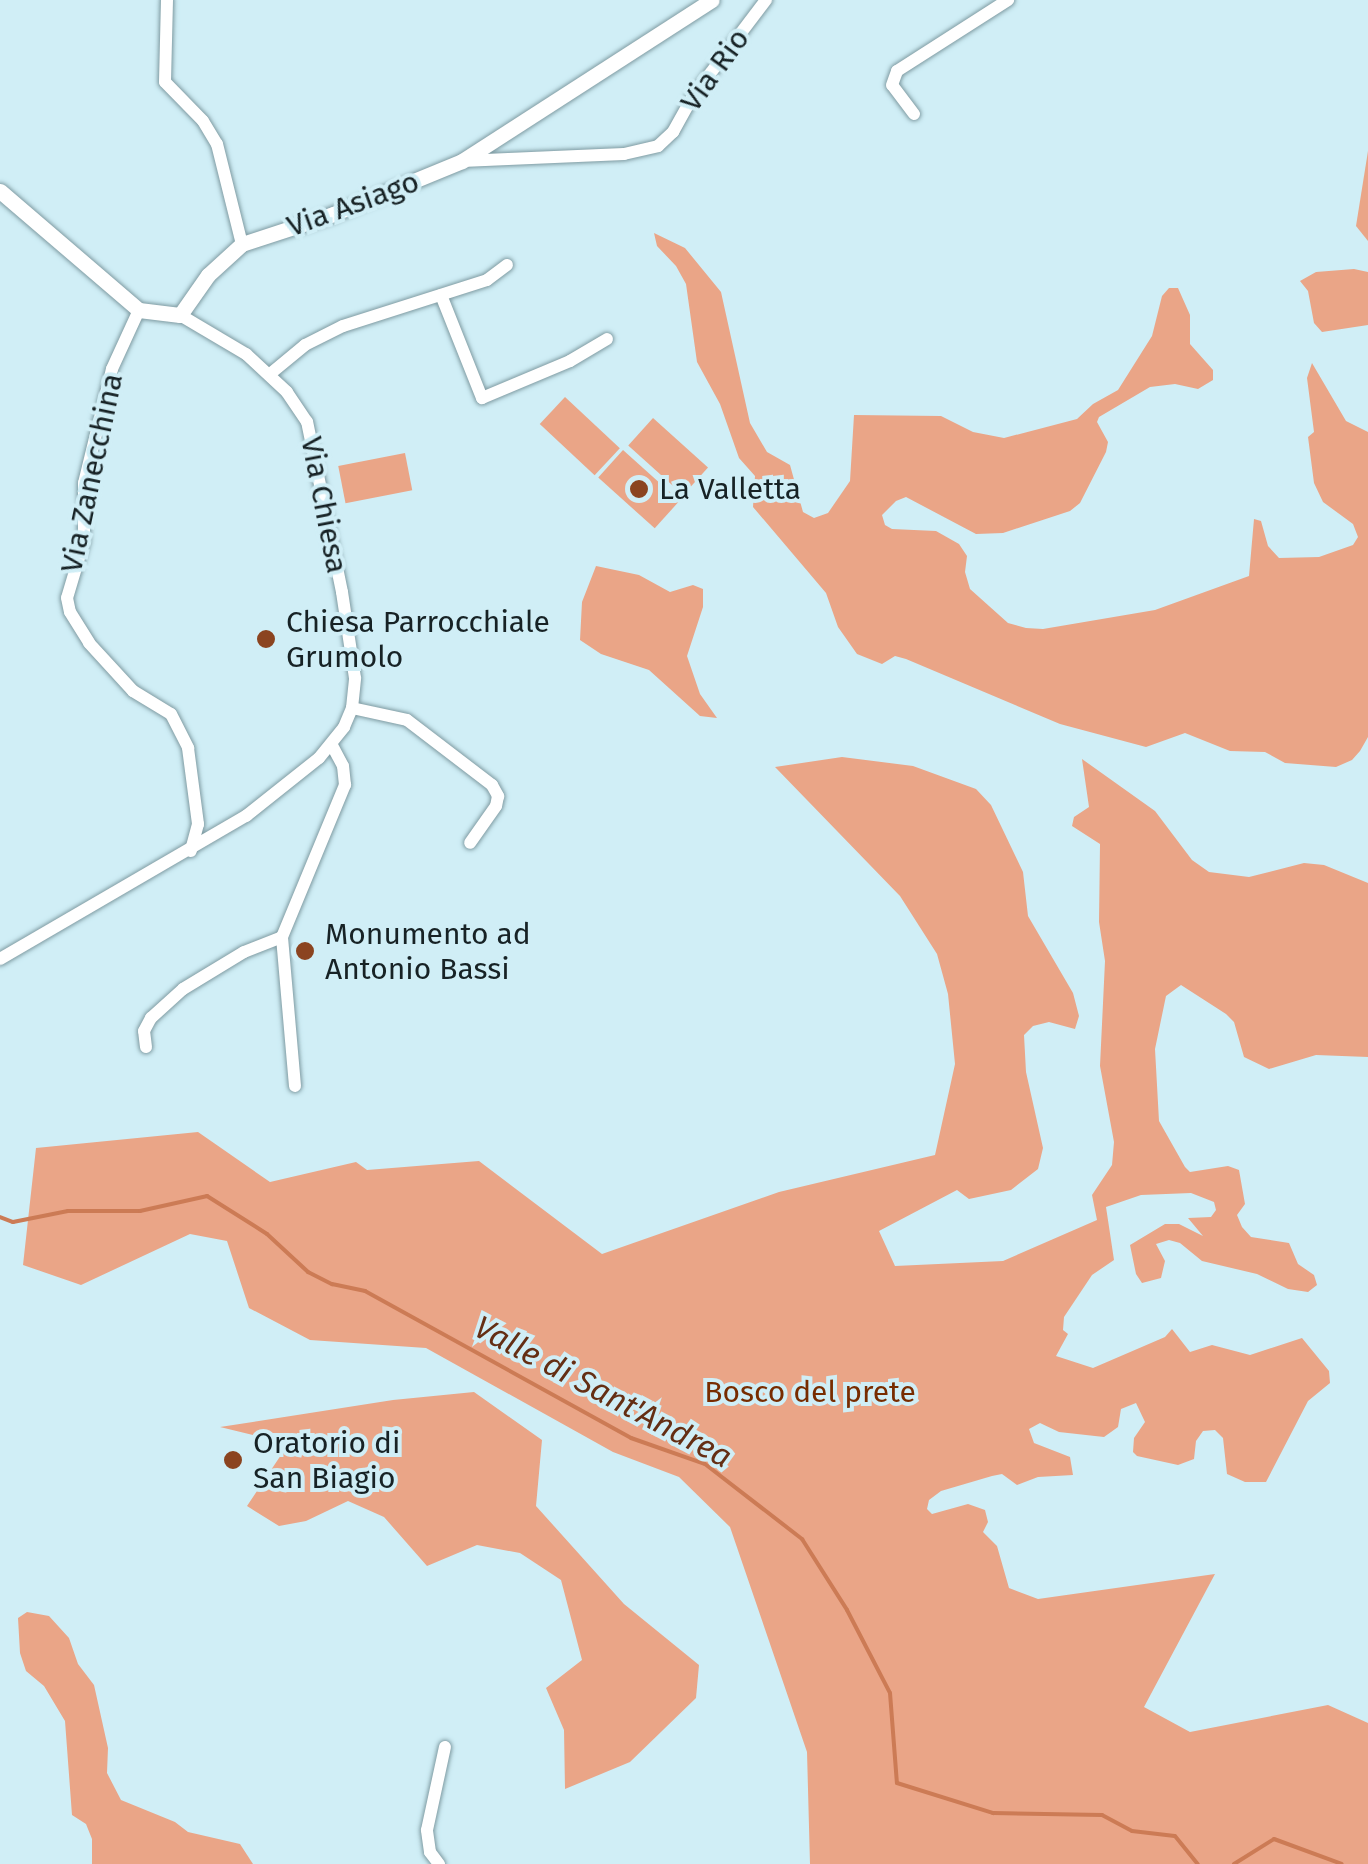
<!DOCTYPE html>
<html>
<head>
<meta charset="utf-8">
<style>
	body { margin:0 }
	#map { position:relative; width:1368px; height:1864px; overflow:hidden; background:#d0eef6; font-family:"Fira Sans",sans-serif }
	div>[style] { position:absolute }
	.green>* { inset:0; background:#eaa587; transform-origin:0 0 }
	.stream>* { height:4px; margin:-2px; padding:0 2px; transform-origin:2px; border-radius:2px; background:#cc7b55 }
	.roads { filter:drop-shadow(0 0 2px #7f9ba2) drop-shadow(0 0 2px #7f9ba2) }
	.minor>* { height:12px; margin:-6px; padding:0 6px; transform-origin:6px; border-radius:6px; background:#fff }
	.tertiary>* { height:15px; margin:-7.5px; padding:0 7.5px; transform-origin:7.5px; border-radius:7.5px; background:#fff }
	.dots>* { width:28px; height:28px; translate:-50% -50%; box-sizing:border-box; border:5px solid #d0eef6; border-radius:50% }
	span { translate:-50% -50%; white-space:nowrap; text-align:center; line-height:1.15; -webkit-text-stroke:8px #d0eef6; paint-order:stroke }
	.street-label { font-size:30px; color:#172225 }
	.poi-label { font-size:30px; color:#172225 }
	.left { translate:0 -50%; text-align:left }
	.park-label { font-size:30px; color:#772c00 }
	.water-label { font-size:32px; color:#642e13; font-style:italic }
</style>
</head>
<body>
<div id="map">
	<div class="green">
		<i style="clip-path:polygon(1368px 151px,1368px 241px,1356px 226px)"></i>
		<i style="clip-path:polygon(654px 233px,685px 248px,721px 292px,750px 423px,767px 452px,790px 465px,803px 512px,814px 518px,828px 513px,850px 481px,854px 415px,941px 416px,973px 432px,1004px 438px,1077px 419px,1093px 404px,1118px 390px,1152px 336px,1162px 296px,1169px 288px,1178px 288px,1190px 315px,1190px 344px,1213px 370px,1213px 380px,1198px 389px,1175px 384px,1150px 387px,1099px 417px,1097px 422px,1108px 442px,1106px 452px,1080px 503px,1070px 511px,1003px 533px,976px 534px,906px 497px,896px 501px,882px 515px,885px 525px,892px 529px,936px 531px,959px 544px,967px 556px,965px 572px,970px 589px,1008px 623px,1026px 628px,1043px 629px,1155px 610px,1249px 576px,1254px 519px,1261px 521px,1268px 546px,1279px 558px,1319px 557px,1353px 545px,1358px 537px,1353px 524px,1323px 502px,1314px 483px,1308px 437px,1314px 432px,1307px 378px,1312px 363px,1346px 421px,1368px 432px,1368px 737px,1360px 751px,1352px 760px,1336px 767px,1285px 763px,1265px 752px,1230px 751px,1185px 733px,1146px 747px,1060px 724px,906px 659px,895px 656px,882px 664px,857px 654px,838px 627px,826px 593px,753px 507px,755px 476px,739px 458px,720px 404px,697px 362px,686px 284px,676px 266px,657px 246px)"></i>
		<i style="clip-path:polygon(1354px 269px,1368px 272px,1368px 325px,1322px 332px,1314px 323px,1308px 291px,1300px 281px,1316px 272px)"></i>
		<i style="left:565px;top:397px;width:75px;height:37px;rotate:43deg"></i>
		<i style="left:653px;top:418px;width:74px;height:37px;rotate:42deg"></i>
		<i style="left:623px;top:450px;width:76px;height:37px;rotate:42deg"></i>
		<i style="left:405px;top:453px;width:38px;height:68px;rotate:79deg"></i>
		<i style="clip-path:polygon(596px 566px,639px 575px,670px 592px,693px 585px,703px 589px,703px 607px,687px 656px,700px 694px,717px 718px,700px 716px,649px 670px,601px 654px,580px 640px,582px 602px)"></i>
		<i style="clip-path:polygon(842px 757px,913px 766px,976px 789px,991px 805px,1023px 872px,1028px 916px,1073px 993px,1079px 1016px,1075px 1029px,1049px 1022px,1033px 1026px,1024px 1035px,1026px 1072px,1043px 1148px,1038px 1169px,1011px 1190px,969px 1199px,957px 1190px,879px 1231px,895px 1266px,1003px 1261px,1097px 1220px,1092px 1195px,1112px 1165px,1114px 1142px,1100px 1066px,1105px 961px,1099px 922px,1100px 844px,1072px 826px,1074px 817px,1089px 807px,1082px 759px,1155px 811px,1192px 860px,1209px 872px,1249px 877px,1304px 863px,1324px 865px,1368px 883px,1368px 1057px,1316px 1055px,1269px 1069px,1244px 1057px,1234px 1022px,1226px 1014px,1181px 985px,1166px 996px,1155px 1049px,1159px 1121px,1185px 1167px,1190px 1172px,1228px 1166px,1239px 1170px,1245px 1204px,1237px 1215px,1242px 1227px,1251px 1237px,1289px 1243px,1298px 1264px,1314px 1275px,1317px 1285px,1308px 1292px,1288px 1289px,1257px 1274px,1202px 1261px,1180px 1243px,1169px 1240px,1156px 1244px,1165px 1261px,1161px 1278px,1142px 1283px,1136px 1274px,1130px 1245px,1165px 1224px,1179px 1224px,1203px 1236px,1188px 1218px,1211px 1217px,1216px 1210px,1214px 1202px,1191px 1193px,1141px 1195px,1106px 1207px,1114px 1260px,1092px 1275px,1064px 1317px,1063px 1330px,1068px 1334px,1056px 1356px,1093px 1368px,1165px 1337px,1172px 1329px,1190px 1352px,1212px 1345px,1250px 1355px,1302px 1338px,1329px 1371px,1330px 1383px,1308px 1401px,1266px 1482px,1245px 1482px,1227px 1474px,1223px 1438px,1215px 1430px,1203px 1431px,1196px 1441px,1194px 1459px,1178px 1465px,1137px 1456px,1133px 1452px,1134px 1438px,1145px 1422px,1136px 1403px,1121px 1409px,1118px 1427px,1104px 1437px,1059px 1432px,1040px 1423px,1029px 1429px,1034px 1443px,1070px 1457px,1073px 1475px,1038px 1477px,1017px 1485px,1002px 1474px,992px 1476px,941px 1491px,929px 1500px,927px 1509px,932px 1514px,968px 1504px,985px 1510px,988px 1522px,983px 1532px,997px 1546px,1009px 1588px,1038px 1599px,1215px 1574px,1144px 1707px,1190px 1732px,1328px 1705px,1368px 1723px,1368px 1864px,810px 1864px,807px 1752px,730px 1527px,679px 1477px,613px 1452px,426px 1348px,310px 1340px,249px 1308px,227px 1241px,190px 1234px,81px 1285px,23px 1265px,36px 1148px,198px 1132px,270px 1182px,356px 1162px,367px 1170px,479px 1161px,602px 1254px,779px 1192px,935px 1155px,955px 1064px,948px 994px,937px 954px,900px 896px,775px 767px)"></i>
		<i style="clip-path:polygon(474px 1392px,542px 1440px,536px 1506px,624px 1604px,699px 1665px,696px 1698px,630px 1762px,565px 1789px,564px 1730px,546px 1688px,582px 1660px,561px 1580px,520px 1553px,477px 1545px,427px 1566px,384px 1517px,348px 1501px,306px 1521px,279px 1526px,247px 1506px,281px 1455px,274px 1440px,220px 1427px,393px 1400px)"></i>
		<i style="clip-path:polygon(27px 1612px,49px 1616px,69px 1638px,78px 1664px,94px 1685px,108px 1748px,107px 1773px,121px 1800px,175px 1822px,188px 1832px,240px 1844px,253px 1864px,92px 1864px,92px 1839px,86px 1824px,72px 1815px,65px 1721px,44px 1686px,26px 1671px,20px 1653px,18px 1618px)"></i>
	</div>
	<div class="stream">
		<i style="left:0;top:1217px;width:14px;rotate:21deg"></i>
		<i style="left:13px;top:1222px;width:56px;rotate:-11.3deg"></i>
		<i style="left:68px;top:1211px;width:72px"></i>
		<i style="left:140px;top:1211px;width:69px;rotate:-12.6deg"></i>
		<i style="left:207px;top:1196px;width:71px;rotate:32.3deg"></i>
		<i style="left:267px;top:1234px;width:56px;rotate:42.8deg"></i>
		<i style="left:308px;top:1272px;width:27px;rotate:27deg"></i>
		<i style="left:332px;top:1284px;width:34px;rotate:12deg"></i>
		<i style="left:365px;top:1291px;width:304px;rotate:28.9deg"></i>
		<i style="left:631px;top:1438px;width:78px;rotate:19.4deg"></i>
		<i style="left:705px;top:1464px;width:123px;rotate:37.7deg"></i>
		<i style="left:802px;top:1539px;width:84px;rotate:57.6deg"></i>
		<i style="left:847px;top:1610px;width:93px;rotate:62.6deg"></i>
		<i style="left:890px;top:1693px;width:90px;rotate:85.6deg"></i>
		<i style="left:897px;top:1783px;width:101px;rotate:17.4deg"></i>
		<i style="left:993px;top:1813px;width:109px;rotate:1.1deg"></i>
		<i style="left:1102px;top:1815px;width:34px;rotate:28deg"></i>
		<i style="left:1132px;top:1831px;width:43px;rotate:6.6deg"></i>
		<i style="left:1175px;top:1836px;width:36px;rotate:51deg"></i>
		<i style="left:1234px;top:1864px;width:47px;rotate:-32deg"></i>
		<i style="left:1274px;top:1839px;width:72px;rotate:20.2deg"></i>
	</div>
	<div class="roads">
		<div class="minor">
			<i style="left:167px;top:0;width:82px;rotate:91.4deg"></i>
			<i style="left:165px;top:82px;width:54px;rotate:45.7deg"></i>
			<i style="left:203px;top:121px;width:27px;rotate:59deg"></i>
			<i style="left:217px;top:144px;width:103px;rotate:76deg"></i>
			<i style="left:914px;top:114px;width:36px;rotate:-127deg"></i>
			<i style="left:892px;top:85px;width:15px;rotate:-70deg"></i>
			<i style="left:897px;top:71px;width:132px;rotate:-32.6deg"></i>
			<i style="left:462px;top:161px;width:162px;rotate:-2.5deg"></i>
			<i style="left:624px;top:154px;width:35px;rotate:-13deg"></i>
			<i style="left:658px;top:146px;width:21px;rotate:-43deg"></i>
			<i style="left:673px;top:132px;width:41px;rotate:-60.9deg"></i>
			<i style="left:693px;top:96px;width:121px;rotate:-52.8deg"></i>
			<i style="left:441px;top:295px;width:111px;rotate:68.3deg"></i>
			<i style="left:482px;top:398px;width:95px;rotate:-22.8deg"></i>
			<i style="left:570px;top:361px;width:43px;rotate:-30.7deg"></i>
			<i style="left:139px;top:310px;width:65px;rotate:114.6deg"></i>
			<i style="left:112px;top:369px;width:117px;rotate:103.8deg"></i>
			<i style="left:84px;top:483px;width:58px;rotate:90deg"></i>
			<i style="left:84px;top:541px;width:59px;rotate:106.6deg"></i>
			<i style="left:67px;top:598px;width:14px;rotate:78deg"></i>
			<i style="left:70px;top:612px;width:36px;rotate:58deg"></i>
			<i style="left:89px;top:643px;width:65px;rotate:47.5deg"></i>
			<i style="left:133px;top:691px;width:44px;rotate:31.2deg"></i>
			<i style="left:171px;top:714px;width:38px;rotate:63deg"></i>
			<i style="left:188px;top:748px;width:77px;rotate:82.5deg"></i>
			<i style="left:198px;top:824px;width:28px;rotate:105deg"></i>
			<i style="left:270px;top:374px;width:45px;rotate:-39.6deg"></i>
			<i style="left:305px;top:345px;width:42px;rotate:-26.6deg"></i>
			<i style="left:343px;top:326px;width:151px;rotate:-17.7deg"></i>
			<i style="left:487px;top:280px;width:25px;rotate:-37deg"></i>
			<i style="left:352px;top:708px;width:56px;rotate:12.3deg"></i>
			<i style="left:407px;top:720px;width:107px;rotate:37.4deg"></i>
			<i style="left:492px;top:785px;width:13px;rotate:61deg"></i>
			<i style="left:498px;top:796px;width:10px;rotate:101deg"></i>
			<i style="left:496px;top:806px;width:45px;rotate:125.1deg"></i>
			<i style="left:0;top:959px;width:285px;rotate:-30.2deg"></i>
			<i style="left:246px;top:816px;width:93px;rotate:-38.5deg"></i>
			<i style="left:319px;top:758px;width:40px;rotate:-51deg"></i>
			<i style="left:344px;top:727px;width:21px;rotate:-67deg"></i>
			<i style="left:352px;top:708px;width:30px;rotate:-84deg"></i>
			<i style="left:355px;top:678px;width:87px;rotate:-98.6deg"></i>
			<i style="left:342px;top:592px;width:174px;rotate:-101.6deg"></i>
			<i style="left:307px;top:422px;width:36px;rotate:-124deg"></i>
			<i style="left:287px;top:392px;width:56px;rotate:-137.2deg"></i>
			<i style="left:246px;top:354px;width:77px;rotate:-149.4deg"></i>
			<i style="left:146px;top:1047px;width:16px;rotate:-97deg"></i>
			<i style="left:144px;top:1031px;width:15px;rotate:-62deg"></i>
			<i style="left:151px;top:1018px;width:43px;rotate:-42.2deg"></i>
			<i style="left:183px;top:989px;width:71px;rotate:-31.2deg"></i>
			<i style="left:244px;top:952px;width:41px;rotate:-21.5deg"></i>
			<i style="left:295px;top:1086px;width:150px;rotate:-95deg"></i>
			<i style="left:282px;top:937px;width:165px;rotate:-67.5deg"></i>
			<i style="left:345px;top:785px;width:19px;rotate:-96deg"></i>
			<i style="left:343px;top:766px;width:24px;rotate:-118deg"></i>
			<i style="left:439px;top:1864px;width:15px;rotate:-127deg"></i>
			<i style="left:430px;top:1852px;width:22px;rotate:-98deg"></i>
			<i style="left:427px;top:1830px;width:85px;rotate:-77.8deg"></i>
		</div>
		<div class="tertiary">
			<i style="left:0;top:191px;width:183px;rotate:40.6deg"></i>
			<i style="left:139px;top:310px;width:41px;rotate:7deg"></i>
			<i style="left:180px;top:315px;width:49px;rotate:-55deg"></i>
			<i style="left:208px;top:275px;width:46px;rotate:-42.4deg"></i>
			<i style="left:242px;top:244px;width:96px;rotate:-18.2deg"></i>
			<i style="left:333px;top:214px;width:139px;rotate:-22.3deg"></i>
			<i style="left:462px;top:161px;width:297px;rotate:-32.8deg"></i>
		</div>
	</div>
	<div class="dots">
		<i style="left:639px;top:489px;background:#8b4420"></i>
		<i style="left:266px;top:639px;background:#8b4420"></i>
		<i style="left:305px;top:951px;background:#8b4420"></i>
		<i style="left:233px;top:1460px;background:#8b4420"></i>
	</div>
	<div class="street-label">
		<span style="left:715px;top:70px;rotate:-54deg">Via Rio</span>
		<span style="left:353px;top:204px;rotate:-20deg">Via Asiago</span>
		<span style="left:92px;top:473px;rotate:-78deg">Via Zanecchina</span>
		<span style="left:324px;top:505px;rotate:79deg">Via Chiesa</span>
	</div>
	<div class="poi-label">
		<span class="left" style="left:659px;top:489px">La Valletta</span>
		<span class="left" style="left:286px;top:639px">Chiesa Parrocchiale<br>Grumolo</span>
		<span class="left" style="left:325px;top:951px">Monumento ad<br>Antonio Bassi</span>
		<span class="left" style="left:253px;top:1460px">Oratorio di<br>San Biagio</span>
	</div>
	<div class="park-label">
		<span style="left:810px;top:1392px">Bosco del prete</span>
	</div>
	<div class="water-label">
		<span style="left:603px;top:1392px;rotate:28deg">Valle di Sant'Andrea</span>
	</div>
</div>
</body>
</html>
